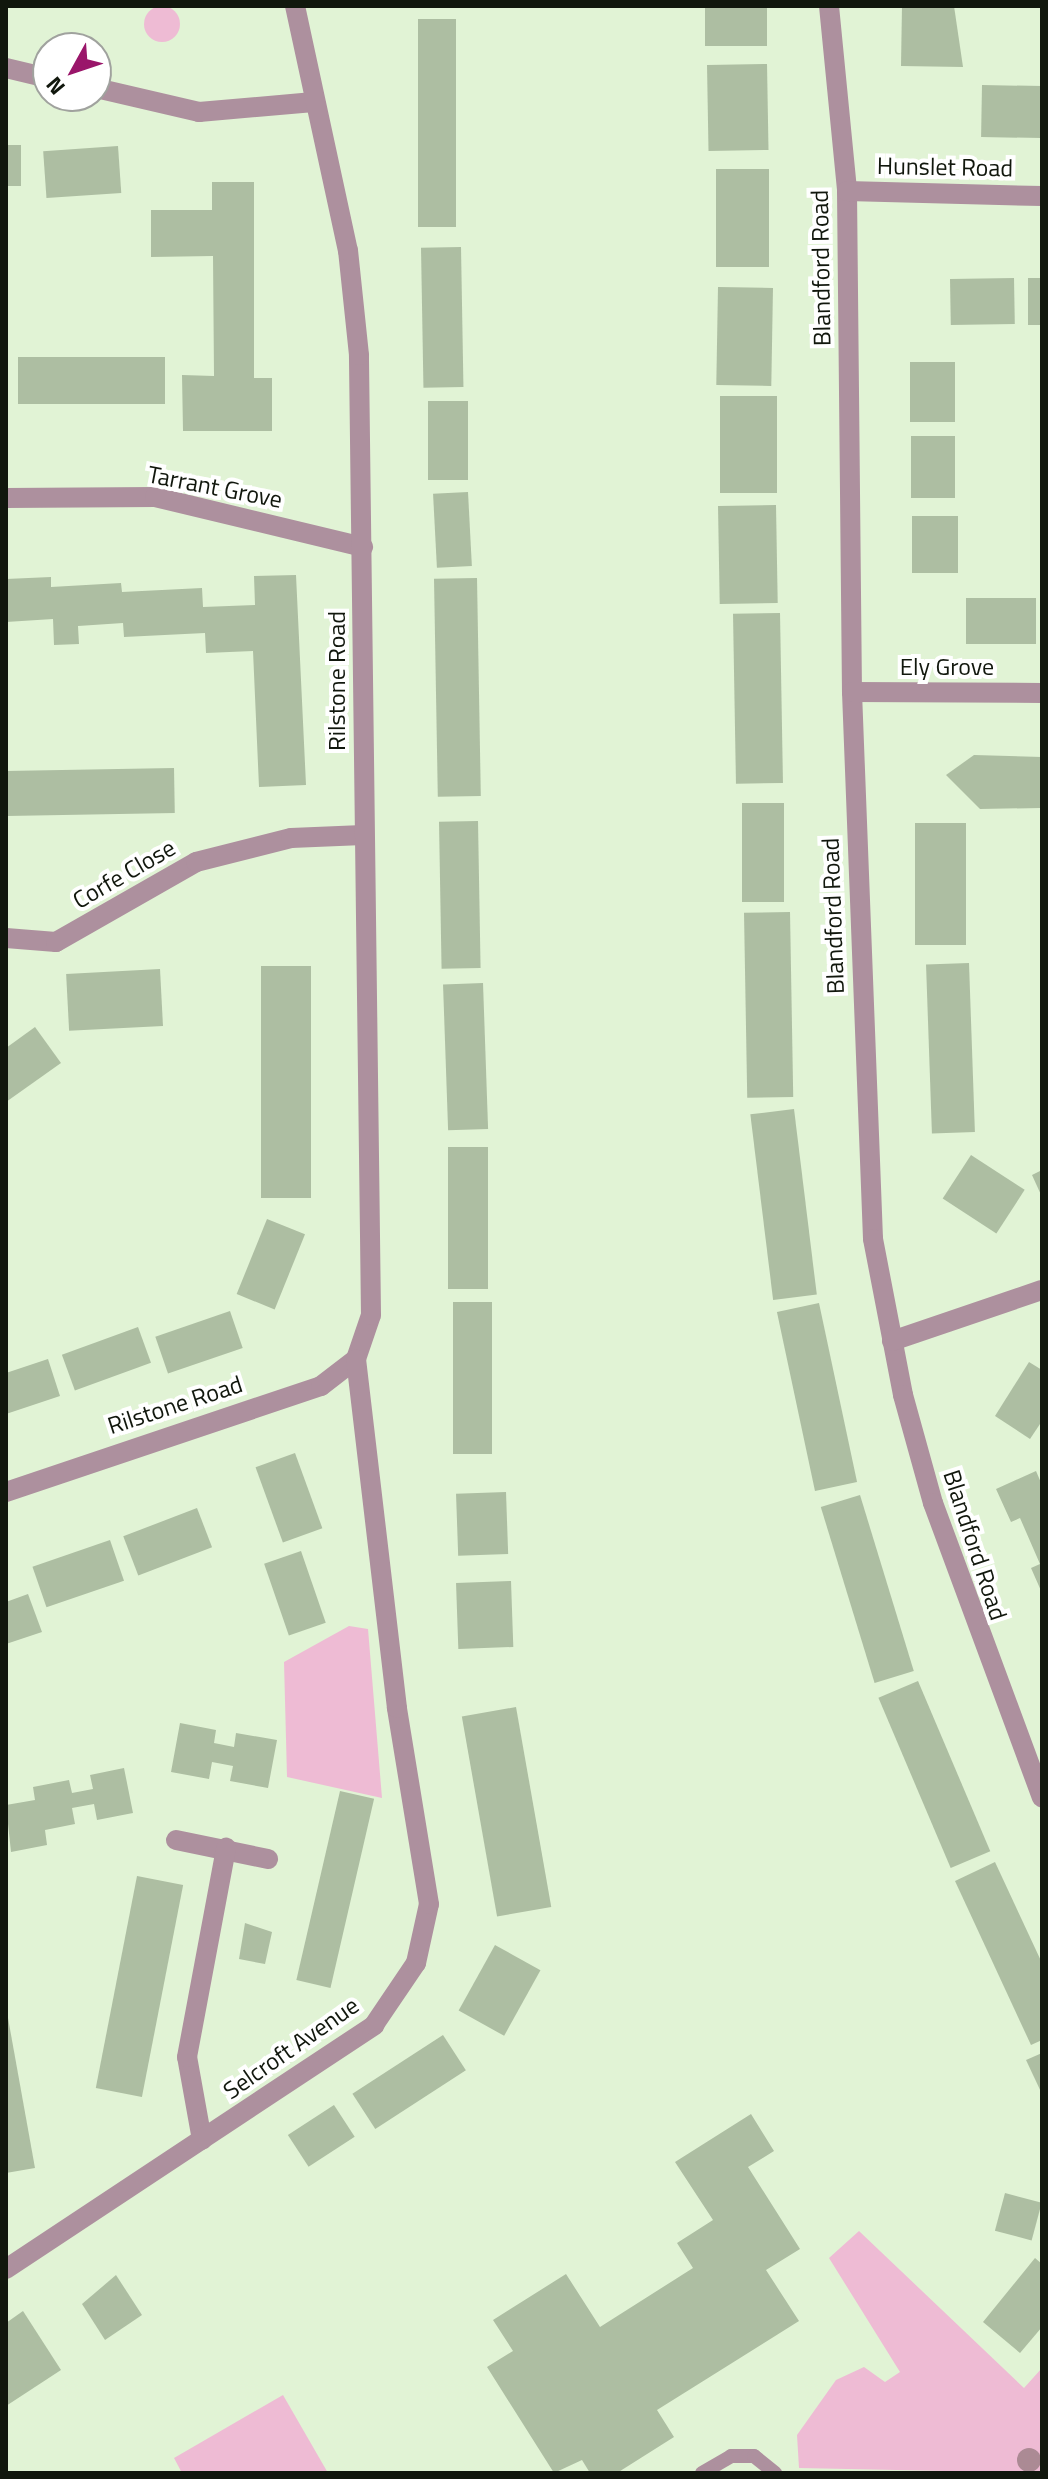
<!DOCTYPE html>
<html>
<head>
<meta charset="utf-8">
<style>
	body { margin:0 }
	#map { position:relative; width:1048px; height:2479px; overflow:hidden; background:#e1f3d5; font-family:"Titillium Web",sans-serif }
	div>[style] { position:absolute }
	.green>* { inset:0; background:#eebbd4 }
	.round { border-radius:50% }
	.building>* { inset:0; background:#adbea2; transform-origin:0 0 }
	.service>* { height:14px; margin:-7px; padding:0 7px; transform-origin:7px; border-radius:7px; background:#ad909e }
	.minor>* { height:20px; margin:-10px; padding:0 10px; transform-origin:10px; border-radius:10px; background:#ad909e }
	.trees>* { width:24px; height:24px; margin:-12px; border-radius:50%; background:#ab8a94 }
	span { translate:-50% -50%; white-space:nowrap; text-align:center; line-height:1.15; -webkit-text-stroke:8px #fff; paint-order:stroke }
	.street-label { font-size:24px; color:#11170d }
	.frame { position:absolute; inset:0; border:8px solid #11170d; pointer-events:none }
	.north { position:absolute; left:32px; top:32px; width:80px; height:80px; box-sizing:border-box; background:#fff; border:2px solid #a0a29e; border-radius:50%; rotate:230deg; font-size:22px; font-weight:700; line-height:32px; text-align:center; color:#11170d }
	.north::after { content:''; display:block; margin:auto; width:28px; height:36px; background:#9a166a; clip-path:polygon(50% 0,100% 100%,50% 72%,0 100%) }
</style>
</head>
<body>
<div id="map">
	<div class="green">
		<i class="round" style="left:144px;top:6px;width:36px;height:36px"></i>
		<i style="clip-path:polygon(349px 1626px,368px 1629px,382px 1798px,287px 1777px,284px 1662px)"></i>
		<i style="clip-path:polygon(859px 2231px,1024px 2388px,1042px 2368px,1040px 2473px,799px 2468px,797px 2435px,836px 2380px,864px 2367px,885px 2382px,900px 2372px,829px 2258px)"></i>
		<i style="clip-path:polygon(283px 2395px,328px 2473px,182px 2473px,174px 2458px)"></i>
	</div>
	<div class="building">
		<i style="left:705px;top:6px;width:62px;height:40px"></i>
		<i style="clip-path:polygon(902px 6px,954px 6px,963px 67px,901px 66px)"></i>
		<i style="left:418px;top:19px;width:38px;height:208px"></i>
		<i style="left:767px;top:64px;width:86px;height:60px;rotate:89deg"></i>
		<i style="left:982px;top:85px;width:60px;height:52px;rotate:1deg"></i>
		<i style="left:6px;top:145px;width:15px;height:41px"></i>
		<i style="left:118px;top:146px;width:47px;height:75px;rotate:86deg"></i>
		<i style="left:716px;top:169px;width:53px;height:98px"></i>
		<i style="clip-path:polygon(212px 182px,254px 182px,254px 378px,272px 378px,272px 431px,183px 431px,182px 375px,214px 376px,213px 256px,151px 257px,151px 210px,212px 210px)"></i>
		<i style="left:461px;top:247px;width:140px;height:40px;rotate:89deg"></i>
		<i style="left:1014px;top:278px;width:46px;height:64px;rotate:89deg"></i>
		<i style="left:1028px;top:278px;width:14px;height:47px"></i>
		<i style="left:718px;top:287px;width:55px;height:98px;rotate:1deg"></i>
		<i style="left:18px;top:357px;width:147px;height:47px"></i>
		<i style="left:910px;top:362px;width:45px;height:60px"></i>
		<i style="left:720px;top:396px;width:57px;height:97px"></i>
		<i style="left:428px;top:401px;width:40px;height:79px"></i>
		<i style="left:911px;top:436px;width:44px;height:62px"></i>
		<i style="left:468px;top:492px;width:74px;height:35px;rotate:87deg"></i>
		<i style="left:776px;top:505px;width:98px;height:58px;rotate:89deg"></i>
		<i style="left:912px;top:516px;width:46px;height:57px"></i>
		<i style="clip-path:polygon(296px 575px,306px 785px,259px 787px,253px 651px,206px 653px,205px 633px,124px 637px,123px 623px,78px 626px,79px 644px,54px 645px,53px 619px,6px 622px,6px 579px,51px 577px,51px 587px,121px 583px,122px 592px,202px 588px,203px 607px,255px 605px,254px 576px)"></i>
		<i style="left:477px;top:578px;width:218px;height:43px;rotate:89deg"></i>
		<i style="left:966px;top:598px;width:70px;height:46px"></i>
		<i style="left:780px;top:613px;width:170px;height:47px;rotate:89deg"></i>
		<i style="clip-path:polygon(974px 755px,1042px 757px,1040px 808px,980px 809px,946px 775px)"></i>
		<i style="left:174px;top:768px;width:45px;height:168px;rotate:89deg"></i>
		<i style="left:742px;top:803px;width:42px;height:99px"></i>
		<i style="left:478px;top:821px;width:147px;height:39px;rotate:89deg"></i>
		<i style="left:915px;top:823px;width:51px;height:122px"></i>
		<i style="left:790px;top:912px;width:185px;height:46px;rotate:89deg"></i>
		<i style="left:969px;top:963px;width:169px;height:43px;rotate:88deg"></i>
		<i style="left:261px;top:966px;width:50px;height:232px"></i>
		<i style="left:160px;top:969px;width:57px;height:94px;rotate:87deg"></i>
		<i style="left:483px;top:983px;width:146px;height:40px;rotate:88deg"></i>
		<i style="clip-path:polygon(35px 1027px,61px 1063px,6px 1102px,6px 1048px)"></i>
		<i style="left:794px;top:1109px;width:187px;height:44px;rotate:83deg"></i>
		<i style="left:448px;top:1147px;width:40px;height:142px"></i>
		<i style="left:971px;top:1155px;width:64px;height:52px;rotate:33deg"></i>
		<i style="clip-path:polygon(1042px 1170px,1042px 1197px,1032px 1175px)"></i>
		<i style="left:267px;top:1219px;width:41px;height:81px;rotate:22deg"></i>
		<i style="left:453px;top:1302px;width:39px;height:152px"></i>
		<i style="left:819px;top:1303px;width:183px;height:43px;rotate:78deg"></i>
		<i style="left:230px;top:1311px;width:39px;height:79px;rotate:71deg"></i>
		<i style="left:138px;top:1327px;width:38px;height:81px;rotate:70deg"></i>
		<i style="clip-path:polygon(48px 1359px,60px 1396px,6px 1414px,6px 1373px)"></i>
		<i style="clip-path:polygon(1029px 1362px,1042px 1370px,1042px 1421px,1030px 1439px,995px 1416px)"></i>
		<i style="left:295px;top:1453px;width:80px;height:42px;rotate:70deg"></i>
		<i style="clip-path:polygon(1036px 1471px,1042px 1485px,1042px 1593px,1031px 1568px,1040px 1564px,1020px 1518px,1011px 1522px,996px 1489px)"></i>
		<i style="left:506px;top:1492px;width:62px;height:50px;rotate:88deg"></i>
		<i style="left:860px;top:1495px;width:184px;height:41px;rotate:73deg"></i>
		<i style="left:197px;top:1508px;width:42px;height:79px;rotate:69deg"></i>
		<i style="left:110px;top:1540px;width:43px;height:82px;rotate:71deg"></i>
		<i style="left:301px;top:1551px;width:76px;height:39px;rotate:71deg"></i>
		<i style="left:511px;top:1581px;width:66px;height:55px;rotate:88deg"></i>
		<i style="clip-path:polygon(28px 1594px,42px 1632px,6px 1644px,6px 1602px)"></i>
		<i style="left:918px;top:1681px;width:185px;height:43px;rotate:67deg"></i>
		<i style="left:516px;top:1707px;width:203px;height:55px;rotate:80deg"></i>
		<i style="clip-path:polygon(180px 1723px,216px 1730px,214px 1743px,234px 1747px,236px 1733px,277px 1740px,268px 1788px,230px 1781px,233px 1766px,212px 1762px,209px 1779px,171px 1772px)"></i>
		<i style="clip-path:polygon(124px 1768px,133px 1813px,97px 1820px,94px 1804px,72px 1808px,75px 1824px,45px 1830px,47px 1845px,11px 1852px,6px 1805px,35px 1800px,33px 1787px,69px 1780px,72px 1793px,93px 1789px,90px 1775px)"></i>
		<i style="left:340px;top:1791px;width:35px;height:194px;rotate:13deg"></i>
		<i style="clip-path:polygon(995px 1862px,1042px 1963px,1042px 2040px,1031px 2045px,955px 1881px)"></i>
		<i style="left:137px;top:1876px;width:47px;height:216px;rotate:11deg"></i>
		<i style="clip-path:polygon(245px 1923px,272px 1932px,265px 1964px,239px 1959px)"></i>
		<i style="left:495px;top:1945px;width:52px;height:75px;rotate:29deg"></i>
		<i style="clip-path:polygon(8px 2018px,35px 2168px,6px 2173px,6px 2019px)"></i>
		<i style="left:443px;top:2035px;width:42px;height:108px;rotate:57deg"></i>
		<i style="clip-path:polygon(1042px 2053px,1042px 2094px,1026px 2060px)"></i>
		<i style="left:334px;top:2105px;width:38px;height:55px;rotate:57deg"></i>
		<i style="clip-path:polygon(751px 2114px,774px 2151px,748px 2167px,800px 2249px,766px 2270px,799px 2321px,657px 2410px,674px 2437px,617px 2473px,590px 2473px,582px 2460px,554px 2473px,487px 2367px,513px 2351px,493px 2320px,566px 2274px,600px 2327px,693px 2268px,677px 2243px,713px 2220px,675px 2162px)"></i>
		<i style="left:1005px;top:2193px;width:38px;height:39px;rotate:15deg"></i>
		<i style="clip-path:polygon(1035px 2258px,1042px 2264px,1042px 2327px,1020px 2353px,983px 2322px)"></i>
		<i style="clip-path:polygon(116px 2275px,142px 2315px,105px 2340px,82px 2304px)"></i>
		<i style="clip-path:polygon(23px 2311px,61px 2370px,6px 2406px,6px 2323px)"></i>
	</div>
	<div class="service">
		<i style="left:702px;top:2473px;width:34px;rotate:-30deg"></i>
		<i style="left:731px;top:2456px;width:23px"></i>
		<i style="left:754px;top:2456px;width:27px;rotate:39deg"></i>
	</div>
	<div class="minor">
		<i style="left:829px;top:6px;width:186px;rotate:84.4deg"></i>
		<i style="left:847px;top:191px;width:501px;rotate:89.43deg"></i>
		<i style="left:852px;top:692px;width:547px;rotate:87.8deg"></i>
		<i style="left:873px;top:1239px;width:159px;rotate:79.1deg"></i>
		<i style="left:903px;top:1395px;width:112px;rotate:74.5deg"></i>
		<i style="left:933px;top:1503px;width:314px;rotate:69.7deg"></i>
		<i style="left:6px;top:68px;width:43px;rotate:13.4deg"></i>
		<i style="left:96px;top:88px;width:106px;rotate:13.1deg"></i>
		<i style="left:199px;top:112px;width:115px;rotate:-5deg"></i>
		<i style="left:847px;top:191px;width:195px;rotate:1.5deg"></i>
		<i style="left:6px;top:498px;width:149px;rotate:-0.4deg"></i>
		<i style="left:155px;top:497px;width:214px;rotate:13.5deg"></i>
		<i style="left:852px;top:692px;width:190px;rotate:0.3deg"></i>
		<i style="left:6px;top:938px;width:50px;rotate:4.6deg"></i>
		<i style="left:56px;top:942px;width:161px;rotate:-29.7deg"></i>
		<i style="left:196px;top:862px;width:98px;rotate:-14.2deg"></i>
		<i style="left:291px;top:838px;width:72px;rotate:-2.4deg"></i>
		<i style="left:892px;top:1341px;width:158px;rotate:-18.8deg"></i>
		<i style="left:6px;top:1492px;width:332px;rotate:-18.6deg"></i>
		<i style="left:321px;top:1386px;width:44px;rotate:-37.6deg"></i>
		<i style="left:356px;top:1359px;width:46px;rotate:-71.2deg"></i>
		<i style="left:371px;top:1315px;width:960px;rotate:-90.72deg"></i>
		<i style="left:359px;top:355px;width:105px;rotate:-96deg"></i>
		<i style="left:348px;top:251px;width:251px;rotate:-102.2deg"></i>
		<i style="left:176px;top:1840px;width:94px;rotate:11.7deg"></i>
		<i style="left:202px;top:2140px;width:84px;rotate:-100.2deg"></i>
		<i style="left:187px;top:2057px;width:213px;rotate:-79.4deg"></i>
		<i style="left:6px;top:2269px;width:442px;rotate:-33.5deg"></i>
		<i style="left:374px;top:2025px;width:75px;rotate:-55.9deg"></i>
		<i style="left:416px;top:1963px;width:60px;rotate:-77.6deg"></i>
		<i style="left:429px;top:1904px;width:199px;rotate:-99.3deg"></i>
		<i style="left:397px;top:1708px;width:351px;rotate:-96.7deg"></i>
	</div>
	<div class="trees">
		<i style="left:1029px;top:2460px"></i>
	</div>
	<div class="street-label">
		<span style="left:945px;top:167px;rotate:1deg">Hunslet Road</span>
		<span style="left:821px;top:268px;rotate:-91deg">Blandford Road</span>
		<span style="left:215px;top:487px;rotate:11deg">Tarrant Grove</span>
		<span style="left:947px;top:667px">Ely Grove</span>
		<span style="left:337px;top:681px;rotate:-90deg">Rilstone Road</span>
		<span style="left:124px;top:874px;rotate:-30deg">Corfe Close</span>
		<span style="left:833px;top:916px;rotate:-92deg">Blandford Road</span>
		<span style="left:175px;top:1405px;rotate:-18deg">Rilstone Road</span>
		<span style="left:975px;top:1545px;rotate:72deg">Blandford Road</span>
		<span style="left:291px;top:2048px;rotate:-35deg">Selcroft Avenue</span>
	</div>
	<div class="frame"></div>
	<div class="north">N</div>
</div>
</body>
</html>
